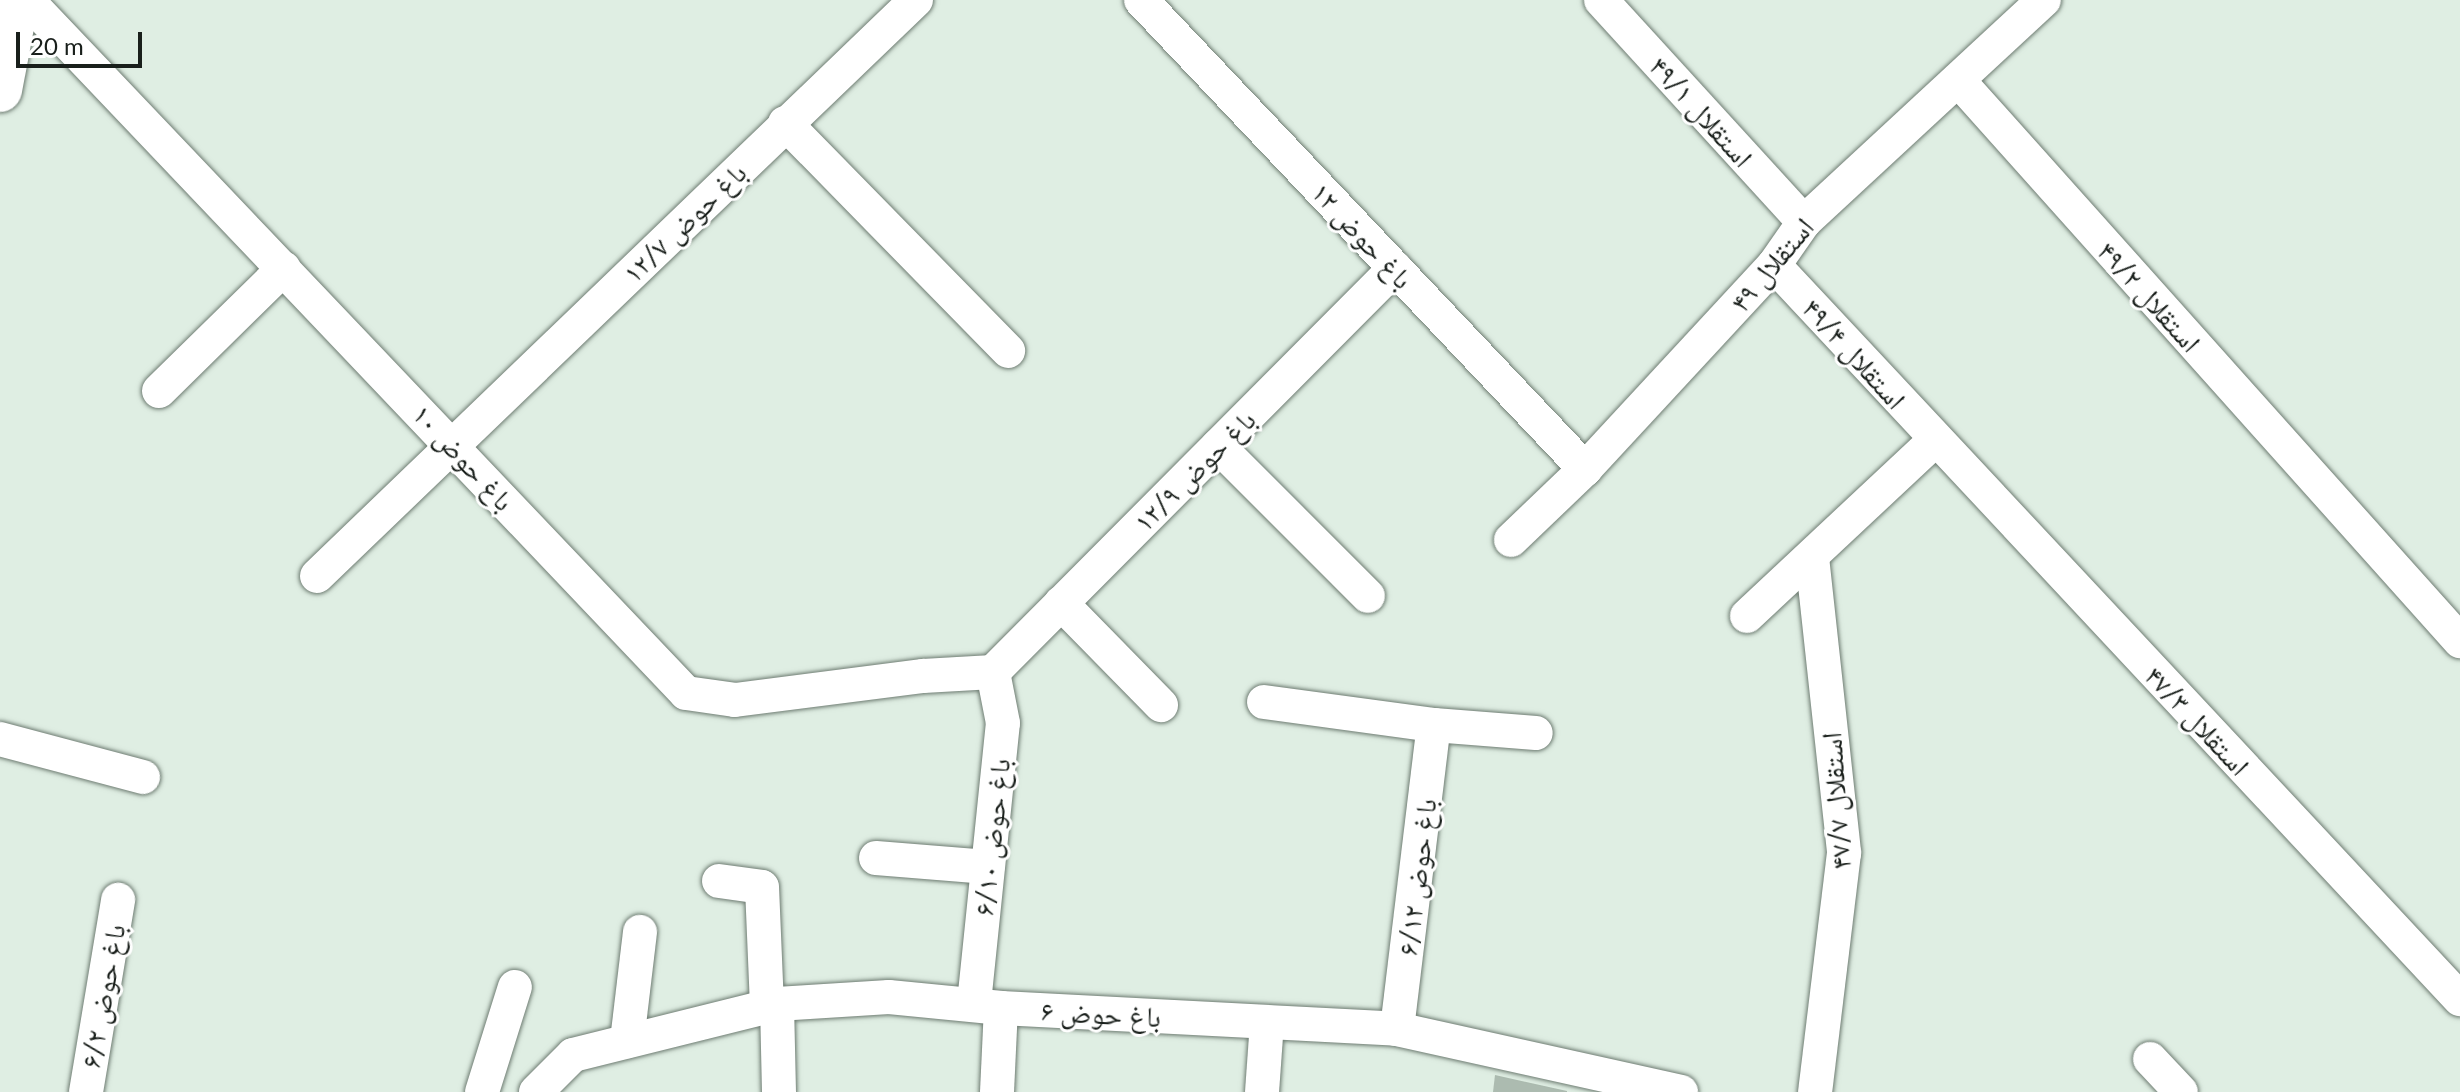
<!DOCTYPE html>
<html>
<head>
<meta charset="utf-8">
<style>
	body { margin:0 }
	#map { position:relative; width:2460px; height:1092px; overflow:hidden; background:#dfeee3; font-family:Lato,"Noto Naskh Arabic",sans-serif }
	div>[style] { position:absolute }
	.building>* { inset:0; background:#acbbb0 }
	.roads { filter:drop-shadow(0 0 2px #6e7c72) drop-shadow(0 0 2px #6e7c72) }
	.street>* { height:34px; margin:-17px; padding:0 17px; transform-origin:17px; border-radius:17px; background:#fff }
	.secondary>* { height:44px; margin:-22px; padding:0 22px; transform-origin:22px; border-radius:22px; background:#fff }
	span { translate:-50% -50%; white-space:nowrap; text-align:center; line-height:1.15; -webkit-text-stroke:6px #fff; paint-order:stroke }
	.street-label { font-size:28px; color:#191f1b }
	.scale { position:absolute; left:16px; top:32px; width:126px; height:36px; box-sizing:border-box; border:4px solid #191f1b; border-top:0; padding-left:10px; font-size:24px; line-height:28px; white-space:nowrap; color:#191f1b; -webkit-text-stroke:6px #fff; paint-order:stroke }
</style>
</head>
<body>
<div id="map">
	<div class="building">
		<i style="clip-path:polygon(1495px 1075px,1567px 1091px,1567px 1092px,1493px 1092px)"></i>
	</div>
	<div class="roads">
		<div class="street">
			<i style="left:27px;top:0;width:956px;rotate:46.44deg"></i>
			<i style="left:686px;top:693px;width:49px;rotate:8.1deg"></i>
			<i style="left:735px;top:700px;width:190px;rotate:-7.3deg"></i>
			<i style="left:923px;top:676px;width:70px;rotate:-3.3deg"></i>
			<i style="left:1141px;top:0;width:646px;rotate:46.57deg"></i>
			<i style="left:1601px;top:0;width:301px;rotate:47.6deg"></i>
			<i style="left:1958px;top:80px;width:753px;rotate:48.18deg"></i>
			<i style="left:785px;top:123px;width:319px;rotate:45.6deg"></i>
			<i style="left:1774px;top:265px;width:1005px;rotate:46.94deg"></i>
			<i style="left:159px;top:391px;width:175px;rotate:-44.5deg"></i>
			<i style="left:1218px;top:446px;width:212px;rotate:45deg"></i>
			<i style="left:1511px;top:540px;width:103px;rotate:-43.8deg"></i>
			<i style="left:1585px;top:469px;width:278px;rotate:-47.2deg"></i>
			<i style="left:1774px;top:265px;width:52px;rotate:-55.1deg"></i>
			<i style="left:1804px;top:222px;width:327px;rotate:-42.8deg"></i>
			<i style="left:1812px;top:557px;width:298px;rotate:83.8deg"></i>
			<i style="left:1844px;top:853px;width:241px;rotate:96.9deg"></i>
			<i style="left:317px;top:576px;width:831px;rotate:-43.88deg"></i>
			<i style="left:1061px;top:603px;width:143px;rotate:45.6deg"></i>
			<i style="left:1747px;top:616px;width:258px;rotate:-43.1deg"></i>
			<i style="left:993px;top:672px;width:570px;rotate:-45.14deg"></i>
			<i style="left:1264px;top:702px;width:172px;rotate:7.7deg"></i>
			<i style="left:1434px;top:725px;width:102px;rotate:4.5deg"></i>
			<i style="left:0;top:739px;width:148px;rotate:14.9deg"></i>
			<i style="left:876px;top:858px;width:112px;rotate:4.6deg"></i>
			<i style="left:719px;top:881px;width:43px;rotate:7.9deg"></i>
			<i style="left:762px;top:887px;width:119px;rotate:87.6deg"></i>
			<i style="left:974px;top:1003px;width:281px;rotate:-84.1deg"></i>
			<i style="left:1003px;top:723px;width:52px;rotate:-101.1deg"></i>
			<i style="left:777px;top:1004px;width:88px;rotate:88.7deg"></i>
			<i style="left:1397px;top:1029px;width:306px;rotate:-83.1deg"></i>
			<i style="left:627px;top:1041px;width:110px;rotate:-83.2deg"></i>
			<i style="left:2150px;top:1059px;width:45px;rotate:46.8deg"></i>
			<i style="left:86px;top:1092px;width:195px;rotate:-80.5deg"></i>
			<i style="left:482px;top:1092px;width:110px;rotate:-72.6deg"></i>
			<i style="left:536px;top:1092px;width:52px;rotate:-45deg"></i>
			<i style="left:573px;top:1055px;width:210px;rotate:-14deg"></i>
			<i style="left:777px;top:1004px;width:112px;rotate:-3.6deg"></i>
			<i style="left:889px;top:997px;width:113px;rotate:5.6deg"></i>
			<i style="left:1001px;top:1008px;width:397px;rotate:3deg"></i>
			<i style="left:1397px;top:1029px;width:291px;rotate:12.5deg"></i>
			<i style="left:997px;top:1092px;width:84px;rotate:-87.3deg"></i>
			<i style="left:1262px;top:1092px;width:70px;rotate:-85.9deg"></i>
		</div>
		<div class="secondary">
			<i style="left:0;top:90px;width:92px;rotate:-79.3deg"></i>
		</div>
	</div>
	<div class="street-label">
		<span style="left:1702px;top:111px;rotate:48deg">۴۹/۱ استقلال</span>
		<span style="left:684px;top:222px;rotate:-44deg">۱۲/۷ باغ حوض</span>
		<span style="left:1363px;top:235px;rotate:47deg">۱۲ باغ حوض</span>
		<span style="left:1771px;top:264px;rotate:-50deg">۴۹ استقلال</span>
		<span style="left:2150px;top:296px;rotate:48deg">۴۹/۲ استقلال</span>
		<span style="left:1855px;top:353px;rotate:48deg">۴۹/۴ استقلال</span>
		<span style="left:464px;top:457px;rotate:47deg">۱۰ باغ حوض</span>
		<span style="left:1194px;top:470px;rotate:-45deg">۱۲/۹ باغ حوض</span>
		<span style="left:2198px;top:720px;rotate:47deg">۴۷/۳ استقلال</span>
		<span style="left:1835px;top:801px;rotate:-94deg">۴۷/۷ استقلال</span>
		<span style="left:991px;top:837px;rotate:-84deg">۶/۱۰ باغ حوض</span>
		<span style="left:1416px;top:877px;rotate:-83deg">۶/۱۲ باغ حوض</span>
		<span style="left:102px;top:996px;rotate:-80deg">۶/۲ باغ حوض</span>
		<span style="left:1101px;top:1013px;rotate:3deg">۶ باغ حوض</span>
	</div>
	<div class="scale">20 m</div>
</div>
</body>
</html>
